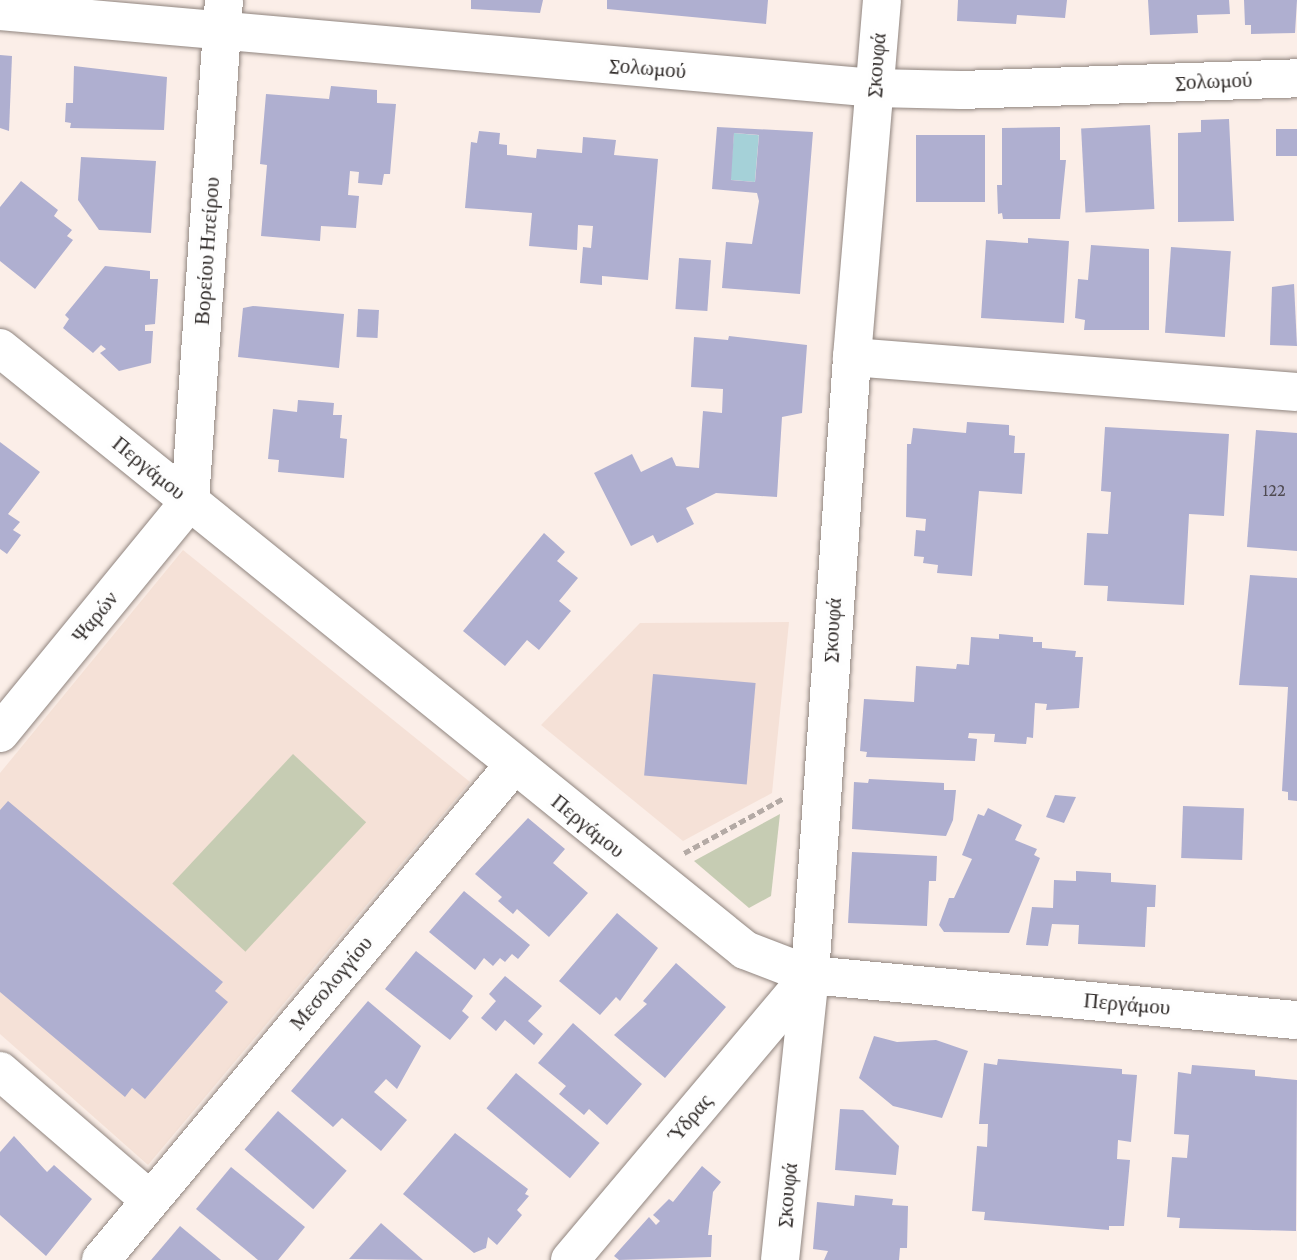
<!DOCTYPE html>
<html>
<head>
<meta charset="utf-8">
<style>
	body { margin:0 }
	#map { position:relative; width:1297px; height:1260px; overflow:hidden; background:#fbeee8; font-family:"Crimson Pro",serif }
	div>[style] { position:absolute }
	.built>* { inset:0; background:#f5e1d7 }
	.green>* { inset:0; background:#c6ccb3; transform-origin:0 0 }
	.water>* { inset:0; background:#a5d1d8; transform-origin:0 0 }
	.building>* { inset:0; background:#afafd0; transform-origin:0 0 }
	.path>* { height:4.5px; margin-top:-2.25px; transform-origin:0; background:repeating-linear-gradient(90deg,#b4aaa5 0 7px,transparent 0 10.5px) }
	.roads { filter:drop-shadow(0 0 2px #90857f) drop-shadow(0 0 2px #90857f) }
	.minor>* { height:38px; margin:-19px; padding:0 19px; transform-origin:19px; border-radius:19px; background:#fff }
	span { translate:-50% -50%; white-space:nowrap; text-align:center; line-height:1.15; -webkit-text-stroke:7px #fefefe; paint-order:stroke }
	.number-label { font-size:18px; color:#4f4b52 }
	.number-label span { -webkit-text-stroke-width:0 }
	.street-label { font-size:21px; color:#2f2a28 }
</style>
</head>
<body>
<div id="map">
	<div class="built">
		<i style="clip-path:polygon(183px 550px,470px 782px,148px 1165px,0 1034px,0 773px)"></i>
		<i style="clip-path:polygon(789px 622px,772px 793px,683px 841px,541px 725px,640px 623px)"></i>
	</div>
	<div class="green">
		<i style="left:293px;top:754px;width:100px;height:177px;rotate:43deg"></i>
		<i style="clip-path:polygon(780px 814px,771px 896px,749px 908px,694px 861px)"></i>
	</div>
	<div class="water">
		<i style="left:734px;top:133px;width:25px;height:47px;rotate:5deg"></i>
	</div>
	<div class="building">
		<i style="clip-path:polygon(471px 0,543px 0,540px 13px,471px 9px)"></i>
		<i style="clip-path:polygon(607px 0,768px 0,766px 24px,607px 9px)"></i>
		<i style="clip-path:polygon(958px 0,1067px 0,1065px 18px,1017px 15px,1016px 24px,957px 21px)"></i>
		<i style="clip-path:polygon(1148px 0,1229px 0,1230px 14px,1197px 15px,1198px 33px,1150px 35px)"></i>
		<i style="clip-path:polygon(1244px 0,1297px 0,1295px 33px,1251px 34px,1251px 25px,1245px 25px)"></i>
		<i style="clip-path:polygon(0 55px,12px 56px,9px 131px,0 128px)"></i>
		<i style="clip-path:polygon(74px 66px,167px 77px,164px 130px,70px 128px,71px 123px,65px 122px,66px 103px,73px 103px)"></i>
		<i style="clip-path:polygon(331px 86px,377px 90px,377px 103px,396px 104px,390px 174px,384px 174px,382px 185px,358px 183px,359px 172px,350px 171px,348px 195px,359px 196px,356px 228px,321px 226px,320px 241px,261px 236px,267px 165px,260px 164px,266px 94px,329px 99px)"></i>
		<i style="clip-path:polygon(1229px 119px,1234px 221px,1178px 222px,1178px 133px,1201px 132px,1201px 120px)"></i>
		<i style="left:1150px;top:125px;width:84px;height:69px;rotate:87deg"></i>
		<i style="clip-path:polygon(evenodd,717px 127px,813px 132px,800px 294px,722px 288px,726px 242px,752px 244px,759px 201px,757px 193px,712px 189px,717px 127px,734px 133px,759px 135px,755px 182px,731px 180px,734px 133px)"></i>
		<i style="clip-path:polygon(1060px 127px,1060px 160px,1066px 160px,1060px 219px,1003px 219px,1002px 213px,998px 214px,997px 185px,1002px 185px,1002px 128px)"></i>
		<i style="left:1276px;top:129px;width:21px;height:27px"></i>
		<i style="clip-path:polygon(479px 131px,500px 133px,499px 144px,507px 145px,507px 155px,536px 158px,537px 149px,582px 153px,583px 137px,616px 140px,614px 155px,658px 159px,648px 280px,602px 276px,602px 285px,580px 283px,583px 247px,591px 248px,593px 226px,578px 225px,577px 250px,529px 246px,532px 213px,465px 208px,471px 142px,477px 143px)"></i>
		<i style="left:916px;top:135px;width:69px;height:67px"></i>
		<i style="clip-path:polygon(81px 157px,156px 161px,151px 233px,99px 230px,78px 200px)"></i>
		<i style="clip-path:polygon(21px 181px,58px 210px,54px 216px,72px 230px,67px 236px,73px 240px,35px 289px,0 261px,0 207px)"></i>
		<i style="clip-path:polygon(1028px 238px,1069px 241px,1064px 323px,981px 318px,986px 240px,1028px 243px)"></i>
		<i style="clip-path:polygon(1091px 245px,1149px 249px,1149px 330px,1084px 330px,1085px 320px,1075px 318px,1078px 279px,1088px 280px)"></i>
		<i style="left:1171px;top:247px;width:60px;height:86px;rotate:4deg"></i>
		<i style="left:679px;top:258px;width:32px;height:51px;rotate:4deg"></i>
		<i style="clip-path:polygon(105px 266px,150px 271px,150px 279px,158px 279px,155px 324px,145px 325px,145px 331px,153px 331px,151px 363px,119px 371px,100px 353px,106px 349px,101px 345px,93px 353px,63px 328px,69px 319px,65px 315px)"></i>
		<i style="clip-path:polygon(1294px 284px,1297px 346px,1270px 345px,1272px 287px)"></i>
		<i style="clip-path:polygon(253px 306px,344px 314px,339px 368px,238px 357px,243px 308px)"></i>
		<i style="left:358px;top:309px;width:21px;height:28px;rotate:3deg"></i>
		<i style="clip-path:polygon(729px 336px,807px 345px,802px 413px,782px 417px,777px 497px,716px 493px,686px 508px,694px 524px,657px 543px,653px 535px,631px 546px,594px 473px,632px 454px,641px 472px,672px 457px,676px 466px,699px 468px,703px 411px,722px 413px,723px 389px,691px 387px,694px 337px,728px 340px)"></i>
		<i style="clip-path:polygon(298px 400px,334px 403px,333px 415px,342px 415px,340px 438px,347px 439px,344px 478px,278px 472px,279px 460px,268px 459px,273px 409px,297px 412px)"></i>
		<i style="clip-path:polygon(967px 422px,1009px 425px,1009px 435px,1015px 436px,1014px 453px,1025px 453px,1022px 494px,979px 491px,972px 576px,937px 573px,938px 565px,923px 563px,924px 557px,914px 556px,916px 530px,925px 531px,926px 519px,906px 517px,907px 444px,911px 444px,913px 428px,966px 433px)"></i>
		<i style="clip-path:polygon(1105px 427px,1229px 434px,1224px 516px,1189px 514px,1184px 605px,1107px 601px,1108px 586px,1084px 585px,1087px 533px,1108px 534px,1111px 492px,1101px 491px)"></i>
		<i style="clip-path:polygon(1256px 430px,1297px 433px,1297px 551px,1247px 547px)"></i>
		<i style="clip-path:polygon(0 442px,40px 472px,8px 514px,20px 522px,13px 530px,21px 535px,7px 554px,0 549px)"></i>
		<i style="clip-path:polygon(544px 533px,565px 552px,557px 561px,578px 578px,559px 601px,571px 611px,539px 650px,527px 640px,505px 666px,463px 631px)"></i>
		<i style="clip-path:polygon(1250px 575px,1297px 578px,1297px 801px,1288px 800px,1288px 792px,1282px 791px,1288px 687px,1239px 685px)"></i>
		<i style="clip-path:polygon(999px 634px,1033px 637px,1033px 642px,1042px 642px,1042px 648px,1076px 651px,1075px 657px,1083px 657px,1079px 708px,1046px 710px,1047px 704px,1035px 703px,1033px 738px,1027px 737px,1026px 744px,994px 742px,995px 734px,969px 733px,968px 738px,977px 739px,975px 761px,866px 757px,867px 752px,860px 751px,864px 699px,914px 702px,916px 666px,956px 669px,957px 664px,969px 665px,971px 637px,999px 639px)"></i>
		<i style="left:653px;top:674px;width:103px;height:102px;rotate:5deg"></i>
		<i style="clip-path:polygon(869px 779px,944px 783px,944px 790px,956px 790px,953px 820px,946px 836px,852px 829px,854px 782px,868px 783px)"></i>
		<i style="clip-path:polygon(1055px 795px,1076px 797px,1064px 823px,1046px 817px)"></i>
		<i style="clip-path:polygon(8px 801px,223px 982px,215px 991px,228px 1002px,145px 1099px,132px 1088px,125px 1097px,0 992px,0 810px)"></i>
		<i style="left:1183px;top:806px;width:61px;height:52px;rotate:2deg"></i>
		<i style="clip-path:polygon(988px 808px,1022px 825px,1015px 840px,1037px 849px,1034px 855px,1040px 858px,1009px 933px,944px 932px,939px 925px,949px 898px,954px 898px,972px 859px,962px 855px,978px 814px,984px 816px)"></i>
		<i style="clip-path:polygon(528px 818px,565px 849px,553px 863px,588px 893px,549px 937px,517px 909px,513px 914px,498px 901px,502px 897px,475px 874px)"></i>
		<i style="clip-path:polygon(852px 852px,937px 856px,936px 881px,929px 881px,927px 926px,848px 923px)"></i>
		<i style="clip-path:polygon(1076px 871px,1111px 873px,1111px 882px,1156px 885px,1155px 907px,1147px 907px,1145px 947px,1078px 944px,1079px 925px,1052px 924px,1048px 946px,1026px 945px,1032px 907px,1053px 908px,1054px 880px,1076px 881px)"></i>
		<i style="clip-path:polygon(464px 891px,530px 945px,518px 959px,512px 954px,505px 962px,500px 958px,493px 966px,484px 958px,475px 970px,429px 932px)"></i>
		<i style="clip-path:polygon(617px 913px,658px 948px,620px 1001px,616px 997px,600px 1015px,559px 981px)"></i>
		<i style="clip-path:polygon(416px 951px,473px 996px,462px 1011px,469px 1017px,450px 1040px,385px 989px)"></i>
		<i style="clip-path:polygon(676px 963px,726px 1007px,665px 1078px,614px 1035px,647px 1004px,643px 1001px)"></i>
		<i style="clip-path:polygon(505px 976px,542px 1006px,528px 1021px,543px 1034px,534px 1045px,505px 1020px,496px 1031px,481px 1018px,496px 1001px,489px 994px)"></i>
		<i style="clip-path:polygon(368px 1001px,421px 1046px,397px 1089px,386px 1079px,374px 1092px,407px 1120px,381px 1151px,342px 1118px,333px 1127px,291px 1091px)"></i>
		<i style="clip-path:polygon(573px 1023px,642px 1084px,607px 1125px,589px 1109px,584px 1115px,559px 1094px,566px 1086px,538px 1063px)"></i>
		<i style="clip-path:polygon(874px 1036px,897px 1042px,936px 1040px,968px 1051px,942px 1118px,893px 1106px,859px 1078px)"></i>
		<i style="clip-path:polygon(998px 1059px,1122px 1069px,1122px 1074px,1137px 1075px,1131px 1142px,1118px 1140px,1117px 1159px,1130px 1160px,1124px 1226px,1109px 1226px,1109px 1230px,984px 1220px,985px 1212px,972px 1211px,977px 1146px,987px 1147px,988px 1124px,979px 1124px,984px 1063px,997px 1065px)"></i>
		<i style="clip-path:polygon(1192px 1065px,1255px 1070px,1255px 1076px,1297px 1080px,1296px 1231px,1179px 1228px,1180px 1218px,1167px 1217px,1172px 1157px,1187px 1158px,1189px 1135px,1174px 1134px,1178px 1072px,1191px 1074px)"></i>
		<i style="left:516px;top:1073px;width:109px;height:46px;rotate:40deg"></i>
		<i style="clip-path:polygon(840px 1109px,863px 1110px,899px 1146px,896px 1175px,835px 1170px)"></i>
		<i style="left:278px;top:1111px;width:91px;height:51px;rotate:41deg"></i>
		<i style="clip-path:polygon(455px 1133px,528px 1189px,525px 1194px,529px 1196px,517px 1210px,522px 1215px,497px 1245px,488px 1237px,486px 1248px,474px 1253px,403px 1194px)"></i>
		<i style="clip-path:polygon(14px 1136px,47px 1172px,54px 1165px,92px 1199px,46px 1256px,0 1215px,0 1152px)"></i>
		<i style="clip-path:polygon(702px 1166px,721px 1182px,713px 1192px,708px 1235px,712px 1235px,711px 1257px,619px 1260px,614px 1256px,649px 1217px,656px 1225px,660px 1221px,653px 1215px,669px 1199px,673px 1202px)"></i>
		<i style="clip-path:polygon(231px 1167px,305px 1227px,278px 1260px,258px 1260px,196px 1209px)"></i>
		<i style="clip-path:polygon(855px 1195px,893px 1199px,892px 1205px,908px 1206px,907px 1248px,900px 1248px,899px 1260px,824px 1260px,828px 1251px,813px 1249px,817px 1202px,854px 1206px)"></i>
		<i style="clip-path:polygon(381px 1223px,423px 1260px,349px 1259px)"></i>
		<i style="clip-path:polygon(180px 1226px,221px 1260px,151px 1260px)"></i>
	</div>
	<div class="path">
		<i style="left:684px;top:853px;width:114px;rotate:-28.8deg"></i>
	</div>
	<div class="roads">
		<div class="minor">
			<i style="left:0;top:11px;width:877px;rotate:5.03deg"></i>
			<i style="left:874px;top:88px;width:87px;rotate:1.3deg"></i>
			<i style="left:961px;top:90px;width:336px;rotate:-2deg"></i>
			<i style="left:0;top:348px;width:958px;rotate:38.94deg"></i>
			<i style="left:745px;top:950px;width:70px;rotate:21deg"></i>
			<i style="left:810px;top:975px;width:489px;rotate:5.3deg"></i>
			<i style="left:852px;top:357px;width:446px;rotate:4.5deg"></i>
			<i style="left:0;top:733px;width:300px;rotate:-50.7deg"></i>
			<i style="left:190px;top:501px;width:502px;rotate:-86.12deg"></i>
			<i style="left:0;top:1071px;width:198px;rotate:40.7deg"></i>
			<i style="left:101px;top:1260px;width:643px;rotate:-50.17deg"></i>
			<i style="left:570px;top:1260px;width:373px;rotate:-49.9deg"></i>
			<i style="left:780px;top:1260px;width:287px;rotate:-84deg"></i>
			<i style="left:810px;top:975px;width:619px;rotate:-86.11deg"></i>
			<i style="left:852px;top:357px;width:358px;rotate:-85.2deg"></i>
		</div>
	</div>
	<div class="number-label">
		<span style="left:1274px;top:490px">122</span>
	</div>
	<div class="street-label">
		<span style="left:876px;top:65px;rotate:-85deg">Σκουφά</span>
		<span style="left:648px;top:68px;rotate:5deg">Σολωμού</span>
		<span style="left:1214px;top:81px;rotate:-2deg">Σολωμού</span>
		<span style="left:207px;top:251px;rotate:-86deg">Βορείου Ηπείρου</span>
		<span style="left:149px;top:468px;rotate:39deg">Περγάμου</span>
		<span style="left:95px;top:617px;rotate:-51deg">Ψαρών</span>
		<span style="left:832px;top:630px;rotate:-86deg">Σκουφά</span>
		<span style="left:588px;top:826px;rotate:39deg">Περγάμου</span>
		<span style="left:331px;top:983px;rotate:-50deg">Μεσολογγίου</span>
		<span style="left:1127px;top:1004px;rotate:5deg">Περγάμου</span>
		<span style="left:690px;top:1118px;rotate:-50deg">Ύδρας</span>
		<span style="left:787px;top:1195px;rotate:-84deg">Σκουφά</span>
	</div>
</div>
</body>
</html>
